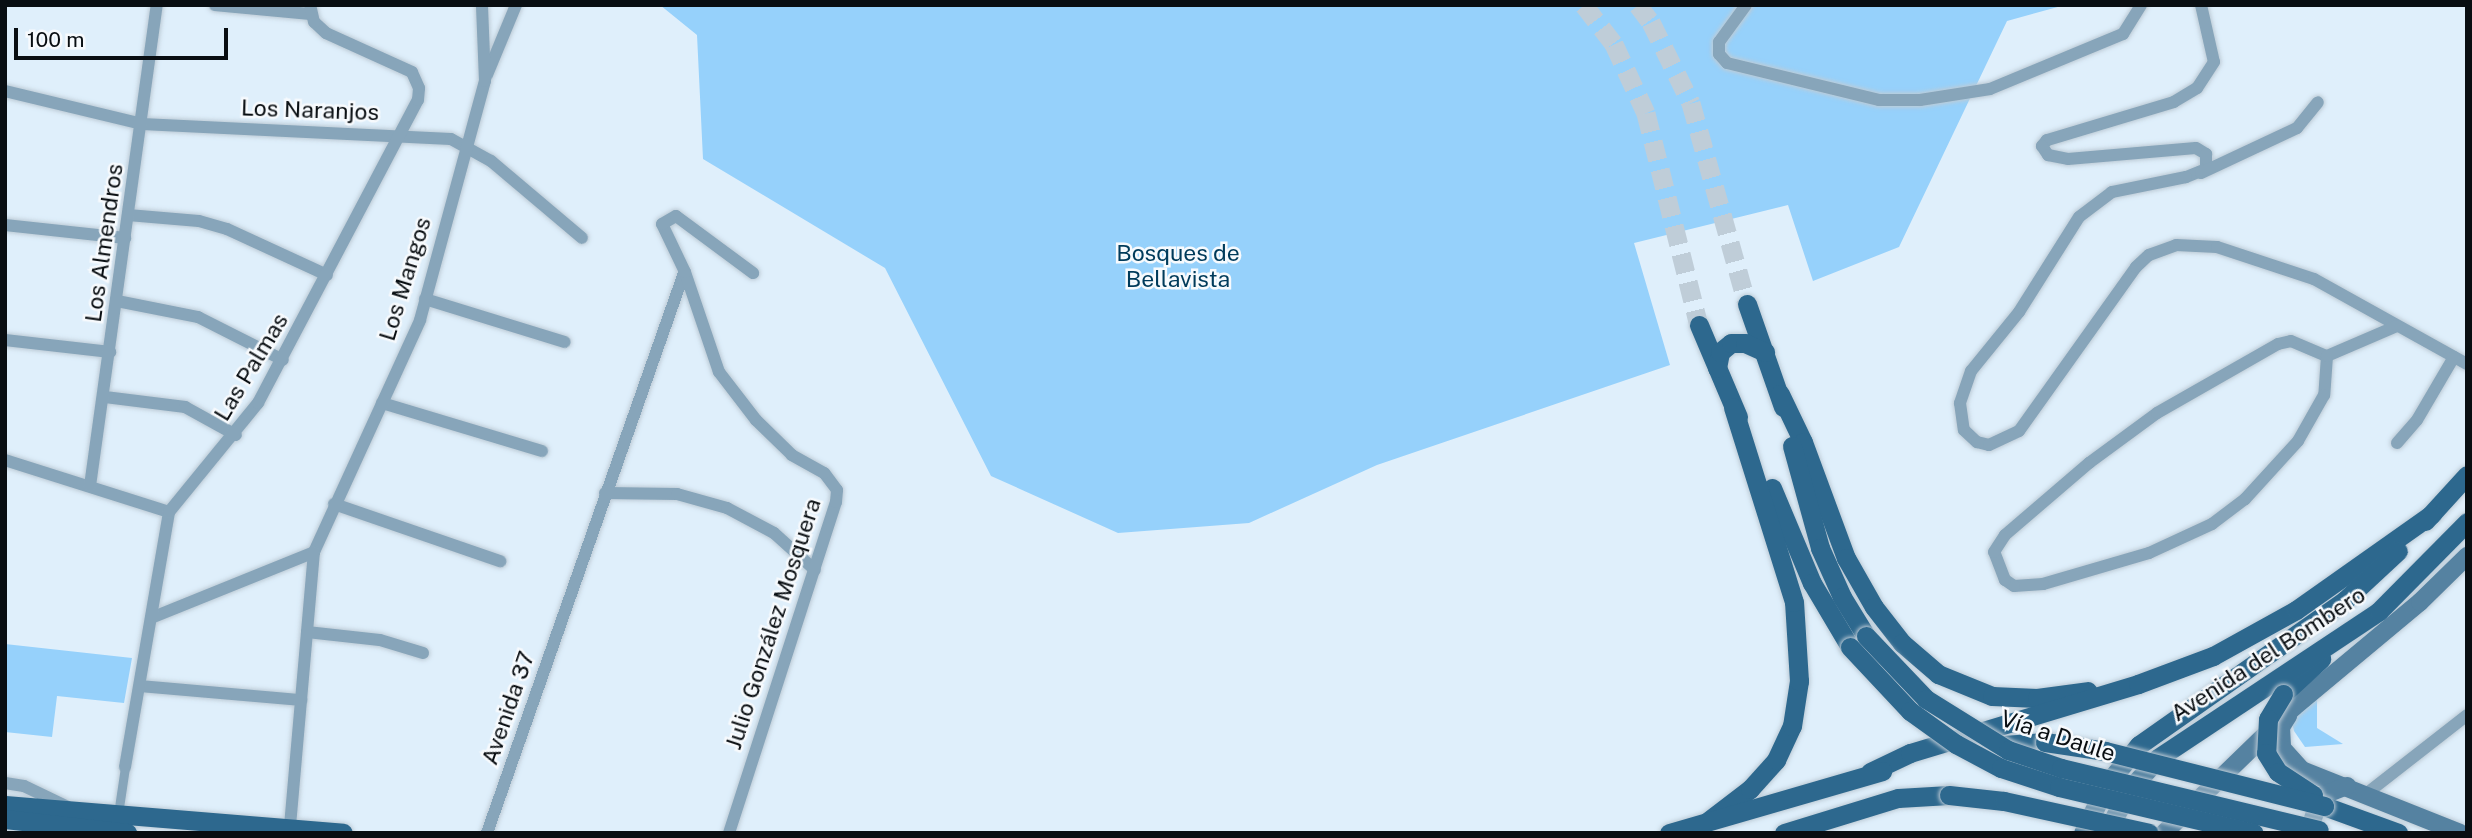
<!DOCTYPE html>
<html>
<head>
<meta charset="utf-8">
<style>
	body { margin:0 }
	#map { position:relative; width:2472px; height:838px; overflow:hidden; background:#dfeffb; font-family:"Public Sans",sans-serif }
	div>[style] { position:absolute }
	.green>* { inset:0; background:#96d1fb }
	.primary-tunnel>* { height:19px; margin-top:-9.5px; transform-origin:0; background:repeating-linear-gradient(90deg,#bfcdd8 0 19px,transparent 0 29px) }
	.roads { filter:drop-shadow(0 0 2px #bdcbd6) drop-shadow(0 0 2px #bdcbd6) }
	.pedestrian>* { height:9px; margin:-4.5px; padding:0 4.5px; transform-origin:4.5px; border-radius:4.5px; background:#87a5ba }
	.minor>* { height:12px; margin:-6px; padding:0 6px; transform-origin:6px; border-radius:6px; background:#87a5ba }
	.secondary>* { height:18px; margin:-9px; padding:0 9px; transform-origin:9px; border-radius:9px; background:#5582a1 }
	.primary>* { height:19px; margin:-9.5px; padding:0 9.5px; transform-origin:9.5px; border-radius:9.5px; background:#2d688e }
	.bridges { filter:drop-shadow(0 0 2px #bdcbd6) drop-shadow(0 0 2px #bdcbd6) }
	.primary-bridge>* { height:19px; margin:-9.5px; padding:0 9.5px; transform-origin:9.5px; border-radius:9.5px; background:#2d688e }
	span { translate:-50% -50%; white-space:nowrap; text-align:center; line-height:1.15; -webkit-text-stroke:5px #f7fafd; paint-order:stroke }
	.street-label { font-size:23px; color:#090e12 }
	.park-label { font-size:23px; color:#003b5b }
	.frame { position:absolute; inset:0; border:7px solid #090e12; pointer-events:none }
	.scale { position:absolute; left:14px; top:28px; width:214px; height:32px; box-sizing:border-box; border:4px solid #090e12; border-top:0; padding-left:9px; font-size:21px; line-height:24px; white-space:nowrap; color:#090e12; -webkit-text-stroke:5px #f7fafd; paint-order:stroke }
</style>
</head>
<body>
<div id="map">
	<div class="green">
		<i style="clip-path:polygon(660px 5px,2065px 5px,2007px 21px,1899px 247px,1813px 281px,1788px 205px,1634px 243px,1670px 365px,1377px 465px,1249px 523px,1118px 533px,991px 476px,885px 268px,703px 159px,697px 35px)"></i>
		<i style="clip-path:polygon(5px 644px,132px 658px,124px 703px,57px 696px,52px 737px,5px 732px)"></i>
		<i style="clip-path:polygon(2317px 693px,2317px 728px,2343px 744px,2305px 747px,2294px 731px,2290px 715px)"></i>
	</div>
	<div class="primary-tunnel">
		<i style="left:1584px;top:5px;width:49px;rotate:52.4deg"></i>
		<i style="left:1614px;top:44px;width:76px;rotate:65.1deg"></i>
		<i style="left:1646px;top:113px;width:219px;rotate:76deg"></i>
		<i style="left:1638px;top:5px;width:21px;rotate:53deg"></i>
		<i style="left:1651px;top:22px;width:90px;rotate:63.7deg"></i>
		<i style="left:1691px;top:103px;width:209px;rotate:74.4deg"></i>
	</div>
	<div class="roads">
		<div class="pedestrian">
			<i style="left:118px;top:814px;width:48px;rotate:-81.5deg"></i>
		</div>
		<div class="minor">
			<i style="left:215px;top:5px;width:95px;rotate:5.4deg"></i>
			<i style="left:1746px;top:5px;width:46px;rotate:126.1deg"></i>
			<i style="left:1719px;top:42px;width:12px;rotate:90deg"></i>
			<i style="left:1719px;top:54px;width:12px;rotate:48deg"></i>
			<i style="left:1727px;top:63px;width:156px;rotate:13.7deg"></i>
			<i style="left:1879px;top:100px;width:41px"></i>
			<i style="left:1920px;top:100px;width:71px;rotate:-8.9deg"></i>
			<i style="left:1990px;top:89px;width:144px;rotate:-22.5deg"></i>
			<i style="left:2123px;top:34px;width:34px;rotate:-58deg"></i>
			<i style="left:2201px;top:5px;width:58px;rotate:77.2deg"></i>
			<i style="left:2214px;top:62px;width:31px;rotate:123deg"></i>
			<i style="left:2197px;top:88px;width:27px;rotate:149deg"></i>
			<i style="left:2174px;top:102px;width:133px;rotate:163.3deg"></i>
			<i style="left:2047px;top:140px;width:8px;rotate:130deg"></i>
			<i style="left:2042px;top:146px;width:11px;rotate:56deg"></i>
			<i style="left:2048px;top:155px;width:20px;rotate:11deg"></i>
			<i style="left:2068px;top:159px;width:128px;rotate:-4.9deg"></i>
			<i style="left:2196px;top:148px;width:12px;rotate:31deg"></i>
			<i style="left:2206px;top:154px;width:15px;rotate:90deg"></i>
			<i style="left:2206px;top:169px;width:22px;rotate:158deg"></i>
			<i style="left:2186px;top:177px;width:76px;rotate:168.5deg"></i>
			<i style="left:2112px;top:192px;width:41px;rotate:142.9deg"></i>
			<i style="left:2079px;top:217px;width:112px;rotate:122.3deg"></i>
			<i style="left:2019px;top:312px;width:76px;rotate:129.1deg"></i>
			<i style="left:1971px;top:371px;width:34px;rotate:109deg"></i>
			<i style="left:1960px;top:403px;width:27px;rotate:82deg"></i>
			<i style="left:1964px;top:430px;width:18px;rotate:43deg"></i>
			<i style="left:1977px;top:442px;width:12px;rotate:14deg"></i>
			<i style="left:1989px;top:445px;width:33px;rotate:-25deg"></i>
			<i style="left:2019px;top:431px;width:201px;rotate:-54.5deg"></i>
			<i style="left:2136px;top:267px;width:18px;rotate:-43deg"></i>
			<i style="left:2149px;top:255px;width:29px;rotate:-20deg"></i>
			<i style="left:2176px;top:245px;width:41px;rotate:2.8deg"></i>
			<i style="left:2217px;top:247px;width:102px;rotate:18.3deg"></i>
			<i style="left:2314px;top:279px;width:175px;rotate:29.1deg"></i>
			<i style="left:487px;top:75px;width:76px;rotate:-67.5deg"></i>
			<i style="left:5px;top:91px;width:141px;rotate:13.5deg"></i>
			<i style="left:142px;top:124px;width:309px;rotate:2.8deg"></i>
			<i style="left:451px;top:139px;width:46px;rotate:28.8deg"></i>
			<i style="left:491px;top:161px;width:119px;rotate:40.2deg"></i>
			<i style="left:2201px;top:173px;width:106px;rotate:-25.1deg"></i>
			<i style="left:2297px;top:128px;width:33px;rotate:-51deg"></i>
			<i style="left:128px;top:215px;width:71px;rotate:4.8deg"></i>
			<i style="left:199px;top:221px;width:29px;rotate:16deg"></i>
			<i style="left:227px;top:229px;width:110px;rotate:24.7deg"></i>
			<i style="left:5px;top:225px;width:121px;rotate:6.2deg"></i>
			<i style="left:425px;top:299px;width:146px;rotate:17.1deg"></i>
			<i style="left:117px;top:301px;width:83px;rotate:11.2deg"></i>
			<i style="left:198px;top:317px;width:95px;rotate:26.8deg"></i>
			<i style="left:5px;top:340px;width:106px;rotate:6.5deg"></i>
			<i style="left:2291px;top:341px;width:39px;rotate:23deg"></i>
			<i style="left:2327px;top:356px;width:39px;rotate:94deg"></i>
			<i style="left:2324px;top:395px;width:53px;rotate:119.5deg"></i>
			<i style="left:2298px;top:441px;width:79px;rotate:132.4deg"></i>
			<i style="left:2245px;top:499px;width:41px;rotate:142.9deg"></i>
			<i style="left:2212px;top:524px;width:69px;rotate:155.3deg"></i>
			<i style="left:2149px;top:553px;width:110px;rotate:163.7deg"></i>
			<i style="left:2043px;top:584px;width:29px;rotate:176deg"></i>
			<i style="left:2014px;top:586px;width:11px;rotate:-146deg"></i>
			<i style="left:2005px;top:580px;width:30px;rotate:-111deg"></i>
			<i style="left:1994px;top:552px;width:20px;rotate:-57deg"></i>
			<i style="left:2005px;top:535px;width:111px;rotate:-40.6deg"></i>
			<i style="left:2089px;top:463px;width:84px;rotate:-36.3deg"></i>
			<i style="left:2157px;top:413px;width:139px;rotate:-29.7deg"></i>
			<i style="left:2278px;top:344px;width:13px;rotate:-13deg"></i>
			<i style="left:2327px;top:356px;width:76px;rotate:-23.2deg"></i>
			<i style="left:105px;top:397px;width:81px;rotate:7.1deg"></i>
			<i style="left:185px;top:407px;width:58px;rotate:28.8deg"></i>
			<i style="left:382px;top:403px;width:167px;rotate:16.7deg"></i>
			<i style="left:2397px;top:443px;width:30px;rotate:-49deg"></i>
			<i style="left:2417px;top:420px;width:73px;rotate:-59.6deg"></i>
			<i style="left:5px;top:460px;width:172px;rotate:17.6deg"></i>
			<i style="left:90px;top:486px;width:486px;rotate:-82.1deg"></i>
			<i style="left:605px;top:493px;width:72px;rotate:0.8deg"></i>
			<i style="left:677px;top:494px;width:52px;rotate:15.6deg"></i>
			<i style="left:727px;top:508px;width:53px;rotate:28deg"></i>
			<i style="left:774px;top:533px;width:55px;rotate:42.1deg"></i>
			<i style="left:334px;top:504px;width:176px;rotate:19deg"></i>
			<i style="left:151px;top:618px;width:176px;rotate:-22deg"></i>
			<i style="left:314px;top:552px;width:255px;rotate:-65.4deg"></i>
			<i style="left:420px;top:320px;width:248px;rotate:-74.8deg"></i>
			<i style="left:485px;top:81px;width:76px;rotate:-92.3deg"></i>
			<i style="left:307px;top:632px;width:73px;rotate:6.3deg"></i>
			<i style="left:380px;top:640px;width:45px;rotate:16.8deg"></i>
			<i style="left:140px;top:686px;width:162px;rotate:5deg"></i>
			<i style="left:125px;top:767px;width:259px;rotate:-80.2deg"></i>
			<i style="left:169px;top:512px;width:141px;rotate:-50.8deg"></i>
			<i style="left:258px;top:403px;width:343px;rotate:-62.2deg"></i>
			<i style="left:418px;top:100px;width:12px;rotate:-85deg"></i>
			<i style="left:419px;top:88px;width:17px;rotate:-114deg"></i>
			<i style="left:412px;top:72px;width:94px;rotate:-155.6deg"></i>
			<i style="left:326px;top:33px;width:16px;rotate:-137deg"></i>
			<i style="left:314px;top:22px;width:17px;rotate:-103deg"></i>
			<i style="left:5px;top:783px;width:19px;rotate:9deg"></i>
			<i style="left:24px;top:786px;width:49px;rotate:25.5deg"></i>
			<i style="left:2366px;top:794px;width:128px;rotate:-38deg"></i>
			<i style="left:290px;top:826px;width:275px;rotate:-85deg"></i>
			<i style="left:487px;top:833px;width:594px;rotate:-70.62deg"></i>
			<i style="left:729px;top:833px;width:348px;rotate:-72.1deg"></i>
			<i style="left:836px;top:502px;width:12px;rotate:-85deg"></i>
			<i style="left:837px;top:490px;width:21px;rotate:-127deg"></i>
			<i style="left:824px;top:473px;width:37px;rotate:-151deg"></i>
			<i style="left:792px;top:455px;width:50px;rotate:-135.8deg"></i>
			<i style="left:756px;top:420px;width:61px;rotate:-127.6deg"></i>
			<i style="left:719px;top:372px;width:106px;rotate:-108.8deg"></i>
			<i style="left:685px;top:272px;width:53px;rotate:-115.6deg"></i>
			<i style="left:662px;top:224px;width:16px;rotate:-30deg"></i>
			<i style="left:676px;top:216px;width:96px;rotate:36.5deg"></i>
		</div>
		<div class="secondary">
			<i style="left:2288px;top:716px;width:13px;rotate:122deg"></i>
			<i style="left:2281px;top:727px;width:21px;rotate:87deg"></i>
			<i style="left:2282px;top:748px;width:30px;rotate:48deg"></i>
			<i style="left:2302px;top:770px;width:170px;rotate:21.7deg"></i>
			<i style="left:2164px;top:833px;width:181px;rotate:-44.1deg"></i>
			<i style="left:2294px;top:707px;width:164px;rotate:-39.8deg"></i>
			<i style="left:2420px;top:602px;width:66px;rotate:-44.4deg"></i>
			<i style="left:2308px;top:833px;width:39px;rotate:-71deg"></i>
			<i style="left:2321px;top:796px;width:28px;rotate:-21deg"></i>
		</div>
		<div class="primary">
			<i style="left:1747px;top:304px;width:109px;rotate:70.7deg"></i>
			<i style="left:1699px;top:325px;width:100px;rotate:67deg"></i>
			<i style="left:1717px;top:368px;width:16px;rotate:-79deg"></i>
			<i style="left:1720px;top:352px;width:14px;rotate:-39deg"></i>
			<i style="left:1731px;top:343px;width:14px"></i>
			<i style="left:1745px;top:343px;width:22px;rotate:24deg"></i>
			<i style="left:1780px;top:394px;width:53px;rotate:64.4deg"></i>
			<i style="left:1803px;top:442px;width:124px;rotate:69.7deg"></i>
			<i style="left:1846px;top:558px;width:56px;rotate:60.3deg"></i>
			<i style="left:1874px;top:607px;width:46px;rotate:52.1deg"></i>
			<i style="left:1902px;top:643px;width:48px;rotate:40.7deg"></i>
			<i style="left:1938px;top:674px;width:58px;rotate:22.2deg"></i>
			<i style="left:1992px;top:696px;width:45px;rotate:2.5deg"></i>
			<i style="left:2037px;top:698px;width:51px;rotate:-7.8deg"></i>
			<i style="left:1792px;top:446px;width:106px;rotate:74.6deg"></i>
			<i style="left:1820px;top:548px;width:54px;rotate:65.8deg"></i>
			<i style="left:1842px;top:597px;width:46px;rotate:58.4deg"></i>
			<i style="left:1772px;top:488px;width:103px;rotate:67.2deg"></i>
			<i style="left:1812px;top:583px;width:74px;rotate:59.3deg"></i>
			<i style="left:2425px;top:521px;width:62px;rotate:-47.6deg"></i>
			<i style="left:2283px;top:694px;width:52px;rotate:-42.6deg"></i>
			<i style="left:1990px;top:746px;width:55px;rotate:-4.2deg"></i>
			<i style="left:1870px;top:772px;width:44px;rotate:-25.4deg"></i>
			<i style="left:1910px;top:753px;width:238px;rotate:-16.8deg"></i>
			<i style="left:2138px;top:684px;width:80px;rotate:-20.5deg"></i>
			<i style="left:2213px;top:656px;width:95px;rotate:-29deg"></i>
			<i style="left:2296px;top:610px;width:166px;rotate:-35.2deg"></i>
			<i style="left:5px;top:805px;width:339px;rotate:4.7deg"></i>
			<i style="left:2324px;top:806px;width:79px;rotate:20deg"></i>
			<i style="left:5px;top:819px;width:123px;rotate:6.5deg"></i>
			<i style="left:1708px;top:821px;width:53px;rotate:-37.3deg"></i>
			<i style="left:1750px;top:789px;width:39px;rotate:-48deg"></i>
			<i style="left:1776px;top:760px;width:38px;rotate:-65deg"></i>
			<i style="left:1792px;top:726px;width:46px;rotate:-81.2deg"></i>
			<i style="left:1799px;top:681px;width:79px;rotate:-93.6deg"></i>
			<i style="left:1794px;top:602px;width:204px;rotate:-107.4deg"></i>
			<i style="left:1669px;top:833px;width:222px;rotate:-16.2deg"></i>
			<i style="left:1784px;top:833px;width:119px;rotate:-17.1deg"></i>
			<i style="left:1898px;top:798px;width:51px;rotate:-3.4deg"></i>
			<i style="left:2083px;top:833px;width:53px;rotate:-64.4deg"></i>
			<i style="left:2106px;top:785px;width:52px;rotate:-50.5deg"></i>
			<i style="left:2139px;top:745px;width:252px;rotate:-35.1deg"></i>
			<i style="left:2345px;top:600px;width:72px;rotate:-42.8deg"></i>
			<i style="left:2106px;top:833px;width:49px;rotate:-61.9deg"></i>
			<i style="left:2129px;top:790px;width:43px;rotate:-47.8deg"></i>
			<i style="left:2158px;top:758px;width:265px;rotate:-33.6deg"></i>
			<i style="left:2379px;top:611px;width:125px;rotate:-45.3deg"></i>
		</div>
	</div>
	<div class="bridges">
		<div class="primary-bridge">
			<i style="left:1866px;top:636px;width:87px;rotate:46.4deg"></i>
			<i style="left:1926px;top:699px;width:97px;rotate:31.9deg"></i>
			<i style="left:2008px;top:750px;width:56px;rotate:18.8deg"></i>
			<i style="left:2061px;top:768px;width:265px;rotate:13.5deg"></i>
			<i style="left:1850px;top:647px;width:88px;rotate:46.8deg"></i>
			<i style="left:1910px;top:711px;width:57px;rotate:35.7deg"></i>
			<i style="left:1956px;top:744px;width:51px;rotate:28.1deg"></i>
			<i style="left:2001px;top:768px;width:61px;rotate:18.1deg"></i>
			<i style="left:2059px;top:787px;width:200px;rotate:13.3deg"></i>
			<i style="left:2283px;top:694px;width:29px;rotate:121deg"></i>
			<i style="left:2268px;top:719px;width:34px;rotate:93deg"></i>
			<i style="left:2266px;top:753px;width:22px;rotate:58deg"></i>
			<i style="left:2278px;top:772px;width:42px;rotate:33.3deg"></i>
			<i style="left:2045px;top:742px;width:61px;rotate:8.5deg"></i>
			<i style="left:2105px;top:751px;width:226px;rotate:14.1deg"></i>
			<i style="left:1949px;top:795px;width:55px;rotate:6.2deg"></i>
			<i style="left:2004px;top:801px;width:148px;rotate:12.4deg"></i>
		</div>
	</div>
	<div class="street-label">
		<span style="left:310px;top:110px;rotate:2deg">Los Naranjos</span>
		<span style="left:104px;top:243px;rotate:-82deg">Los Almendros</span>
		<span style="left:405px;top:279px;rotate:-73deg">Los Mangos</span>
		<span style="left:251px;top:367px;rotate:-59deg">Las Palmas</span>
		<span style="left:773px;top:624px;rotate:-72deg">Julio González Mosquera</span>
		<span style="left:2268px;top:654px;rotate:-33deg">Avenida del Bombero</span>
		<span style="left:508px;top:708px;rotate:-71deg">Avenida 37</span>
		<span style="left:2058px;top:736px;rotate:18deg">Vía a Daule</span>
	</div>
	<div class="park-label">
		<span style="left:1178px;top:266px">Bosques de<br>Bellavista</span>
	</div>
	<div class="frame"></div>
	<div class="scale">100 m</div>
</div>
</body>
</html>
